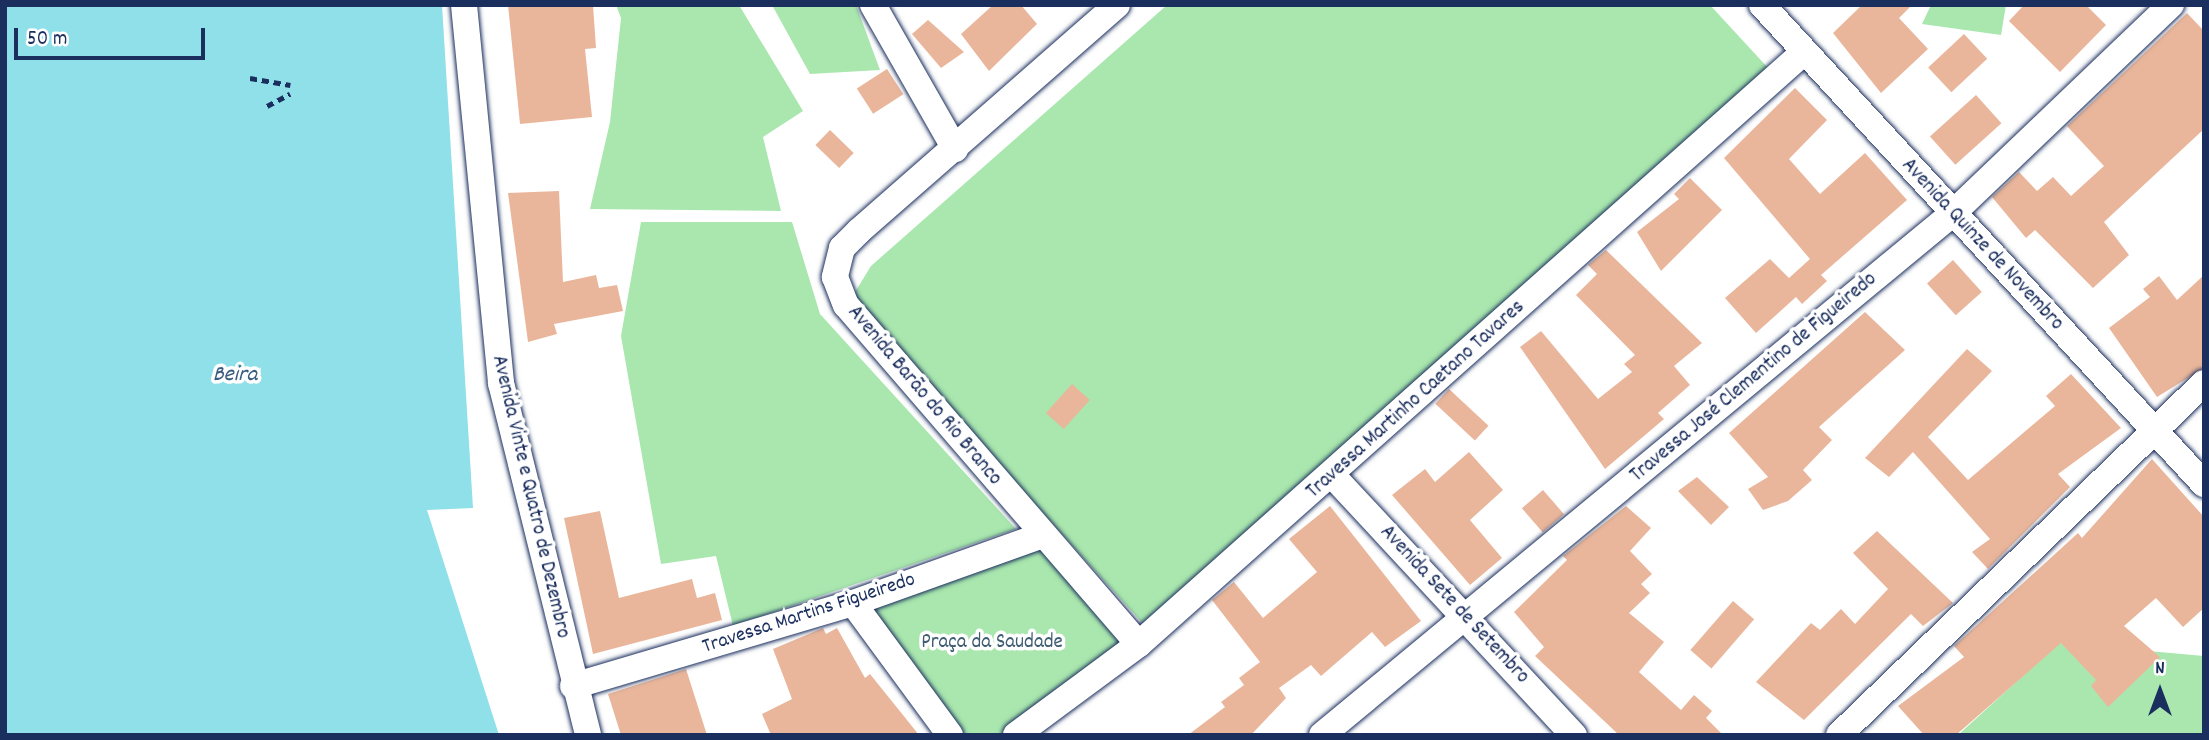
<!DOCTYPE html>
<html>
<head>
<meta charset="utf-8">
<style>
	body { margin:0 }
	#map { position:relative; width:2209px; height:740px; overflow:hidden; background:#fff; font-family:Dekko,sans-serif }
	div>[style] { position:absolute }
	.green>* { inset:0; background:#a9e7ae }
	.water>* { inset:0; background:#8fe0e9 }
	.building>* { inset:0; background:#e9b69b; transform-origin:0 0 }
	.path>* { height:4.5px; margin-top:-2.25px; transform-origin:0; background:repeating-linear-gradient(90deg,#1b2f5e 0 7px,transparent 0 12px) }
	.roads { filter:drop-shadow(0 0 2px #1b2f5e) drop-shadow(0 0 2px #1b2f5e) }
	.minor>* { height:26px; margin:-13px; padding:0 13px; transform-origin:13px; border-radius:13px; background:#fff }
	span { translate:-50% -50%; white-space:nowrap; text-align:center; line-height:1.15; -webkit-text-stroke:7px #fff; paint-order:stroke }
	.street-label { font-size:21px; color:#1b2f5e }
	.park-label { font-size:21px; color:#3e5d72 }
	.water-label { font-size:23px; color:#385b81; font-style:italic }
	.frame { position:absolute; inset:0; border:7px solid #1b2f5e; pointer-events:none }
	.north { position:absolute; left:2125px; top:656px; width:70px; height:70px; -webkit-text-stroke:5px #fff; paint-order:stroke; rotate:0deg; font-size:19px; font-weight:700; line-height:28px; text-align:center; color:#1b2f5e }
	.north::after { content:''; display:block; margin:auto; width:24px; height:32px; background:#1b2f5e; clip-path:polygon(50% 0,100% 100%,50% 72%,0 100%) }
	.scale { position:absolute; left:14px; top:28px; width:191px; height:32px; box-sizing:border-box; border:4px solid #1b2f5e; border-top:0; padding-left:9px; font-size:21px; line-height:24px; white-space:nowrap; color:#1b2f5e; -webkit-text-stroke:5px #fff; paint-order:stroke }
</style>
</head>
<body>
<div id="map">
	<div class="green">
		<i style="clip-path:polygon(616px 5px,739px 5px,803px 111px,763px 137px,781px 211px,590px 209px,610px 122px,621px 18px)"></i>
		<i style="clip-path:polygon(772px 5px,856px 5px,880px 70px,810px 74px)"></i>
		<i style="clip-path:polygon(1167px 5px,1710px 5px,1769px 69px,1146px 627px,861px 313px,855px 292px,871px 266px)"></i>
		<i style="clip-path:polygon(1931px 5px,2006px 5px,2001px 35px,1922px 24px)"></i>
		<i style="clip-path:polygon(641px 222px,792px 222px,820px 314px,1016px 529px,733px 626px,716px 556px,661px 564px,621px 336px)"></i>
		<i style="clip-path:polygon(1041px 541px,1129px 644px,1004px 735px,958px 735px,861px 605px)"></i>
		<i style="clip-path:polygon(2059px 643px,2204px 656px,2204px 735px,1958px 735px)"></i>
	</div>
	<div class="water">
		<i style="clip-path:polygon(5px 5px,442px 5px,473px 508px,427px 510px,499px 735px,5px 735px)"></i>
	</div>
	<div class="building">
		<i style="clip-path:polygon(508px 5px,593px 5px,596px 48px,585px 49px,592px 117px,520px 124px)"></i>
		<i style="clip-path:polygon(993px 5px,1021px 5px,1037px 24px,989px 71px,961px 34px)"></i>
		<i style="clip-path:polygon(1862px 5px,1912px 5px,1899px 18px,1928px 49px,1881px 93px,1833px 33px)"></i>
		<i style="clip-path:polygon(2024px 5px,2086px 5px,2106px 25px,2060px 72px,2009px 21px)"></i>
		<i style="clip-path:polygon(2187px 13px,2204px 31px,2204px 129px,2104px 222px,2129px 255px,2093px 288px,2035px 230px,2026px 238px,1992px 197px,2019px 172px,2037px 191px,2053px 177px,2071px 196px,2104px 166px,2067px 126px)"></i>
		<i style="clip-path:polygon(928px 20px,964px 52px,941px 68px,912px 34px)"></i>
		<i style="left:1964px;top:34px;width:34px;height:49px;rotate:47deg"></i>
		<i style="left:887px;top:69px;width:30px;height:36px;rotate:57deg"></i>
		<i style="clip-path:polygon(1795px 88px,1827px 120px,1789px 159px,1820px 194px,1865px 153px,1907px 200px,1821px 275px,1827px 281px,1802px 304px,1796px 297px,1756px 333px,1725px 298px,1770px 259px,1789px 278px,1810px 259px,1724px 158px)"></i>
		<i style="left:1976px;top:95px;width:38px;height:62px;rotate:48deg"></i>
		<i style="left:830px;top:130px;width:33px;height:21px;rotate:44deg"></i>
		<i style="clip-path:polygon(1690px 178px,1722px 210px,1661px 271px,1637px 232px,1679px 199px,1674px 194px)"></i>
		<i style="clip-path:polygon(559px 191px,563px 282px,596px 275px,599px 288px,617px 285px,623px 311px,554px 324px,557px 334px,528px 342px,508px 193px)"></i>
		<i style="clip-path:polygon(1606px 250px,1702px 343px,1674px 366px,1690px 385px,1658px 413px,1664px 419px,1605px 469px,1520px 347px,1541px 331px,1598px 399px,1632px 372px,1624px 364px,1635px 355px,1576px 295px,1597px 274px,1588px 265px)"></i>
		<i style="left:1953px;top:260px;width:43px;height:35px;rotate:48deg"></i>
		<i style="clip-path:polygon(2204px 275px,2204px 368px,2157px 397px,2109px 328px,2150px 297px,2143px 289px,2159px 276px,2177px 300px)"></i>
		<i style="clip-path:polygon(1865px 312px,1905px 350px,1819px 427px,1832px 440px,1803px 470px,1812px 480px,1788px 501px,1763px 510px,1748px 489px,1768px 477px,1729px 433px)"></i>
		<i style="clip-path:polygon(1967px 349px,1992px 371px,1928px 437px,1968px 480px,2055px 406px,2046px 396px,2071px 374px,2121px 428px,2058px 474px,2070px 487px,1988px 569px,1972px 552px,1990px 539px,1913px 452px,1889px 477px,1865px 458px)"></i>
		<i style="left:1072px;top:384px;width:24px;height:39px;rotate:42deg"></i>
		<i style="left:1449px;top:389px;width:54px;height:20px;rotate:43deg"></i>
		<i style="clip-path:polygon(1469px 452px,1503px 490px,1470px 520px,1502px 558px,1470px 585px,1392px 495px,1425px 469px,1435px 482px)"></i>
		<i style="clip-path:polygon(2152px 459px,2204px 517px,2204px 608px,2183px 627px,2156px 598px,2124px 626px,2160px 657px,2108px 707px,2091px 686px,2096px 680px,2061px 643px,1956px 735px,1924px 735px,1898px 706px,1964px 657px,1954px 646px,2078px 533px,2082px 538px)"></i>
		<i style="clip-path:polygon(1697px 477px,1729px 507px,1711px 525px,1678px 491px)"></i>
		<i style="left:1543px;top:490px;width:32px;height:28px;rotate:49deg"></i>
		<i style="clip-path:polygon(1330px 506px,1421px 621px,1385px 647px,1372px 632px,1321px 676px,1311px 665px,1279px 688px,1286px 698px,1251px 735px,1188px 735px,1225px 707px,1221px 702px,1244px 685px,1239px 678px,1260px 662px,1212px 600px,1234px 582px,1263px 618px,1317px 572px,1289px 539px)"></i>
		<i style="clip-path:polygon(1626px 506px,1651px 528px,1630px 551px,1652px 574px,1641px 584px,1650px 593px,1629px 613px,1664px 642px,1639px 672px,1681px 710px,1694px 695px,1712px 711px,1706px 718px,1723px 735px,1619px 735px,1535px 656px,1544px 647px,1514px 612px,1567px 560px,1563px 556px)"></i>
		<i style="clip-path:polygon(600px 511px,619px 598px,692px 579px,697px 598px,715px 593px,722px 620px,593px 654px,564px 518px)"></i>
		<i style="clip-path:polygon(1877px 531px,1953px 603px,1923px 626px,1911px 614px,1804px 720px,1756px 682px,1811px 623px,1820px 630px,1841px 609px,1855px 624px,1888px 589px,1853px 553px)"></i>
		<i style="left:1733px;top:601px;width:28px;height:65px;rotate:41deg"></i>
		<i style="clip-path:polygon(823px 628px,826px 634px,837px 628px,865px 678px,870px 674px,919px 735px,771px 735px,762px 714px,792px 699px,773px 649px)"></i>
		<i style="clip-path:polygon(686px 669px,707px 735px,621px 735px,608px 694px)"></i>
	</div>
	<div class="path">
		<i style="left:250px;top:78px;width:41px;rotate:9.9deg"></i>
		<i style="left:267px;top:106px;width:26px;rotate:-28deg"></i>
	</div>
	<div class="roads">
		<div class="minor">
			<i style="left:464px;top:5px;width:380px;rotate:84.4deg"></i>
			<i style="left:501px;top:383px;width:363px;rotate:76.1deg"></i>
			<i style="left:873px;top:5px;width:166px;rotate:60.3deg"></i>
			<i style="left:1117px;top:5px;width:343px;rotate:138.8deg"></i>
			<i style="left:859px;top:231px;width:24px;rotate:135deg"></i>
			<i style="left:842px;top:248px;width:30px;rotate:104deg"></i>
			<i style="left:835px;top:277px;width:30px;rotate:69deg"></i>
			<i style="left:846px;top:305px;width:448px;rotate:49.2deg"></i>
			<i style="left:1762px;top:5px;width:652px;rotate:47.3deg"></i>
			<i style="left:1333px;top:476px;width:354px;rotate:47.1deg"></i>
			<i style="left:853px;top:603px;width:164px;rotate:53.7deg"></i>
			<i style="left:573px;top:686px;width:292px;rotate:-16.5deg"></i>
			<i style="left:853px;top:603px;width:202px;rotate:-19.7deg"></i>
			<i style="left:1016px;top:735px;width:153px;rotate:-36.5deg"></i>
			<i style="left:1139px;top:644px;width:890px;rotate:-41.68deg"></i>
			<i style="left:1322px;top:735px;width:818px;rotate:-39.59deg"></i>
			<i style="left:1952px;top:214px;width:303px;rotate:-43.7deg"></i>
			<i style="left:1839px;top:735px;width:507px;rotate:-43.96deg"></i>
		</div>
	</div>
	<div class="street-label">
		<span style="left:1982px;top:245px;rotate:47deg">Avenida Quinze de Novembro</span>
		<span style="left:1754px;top:378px;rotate:-40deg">Travessa José Clementino de Figueiredo</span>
		<span style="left:924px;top:396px;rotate:50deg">Avenida Barão do Rio Branco</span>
		<span style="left:1416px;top:400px;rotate:-42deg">Travessa Martinho Caetano Tavares</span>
		<span style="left:530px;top:497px;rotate:77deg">Avenida Vinte e Quatro de Dezembro</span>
		<span style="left:1454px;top:605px;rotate:47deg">Avenida Sete de Setembro</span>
		<span style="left:809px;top:614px;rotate:-18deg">Travessa Martins Figueiredo</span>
	</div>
	<div class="park-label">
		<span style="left:992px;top:643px">Praça da Saudade</span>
	</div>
	<div class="water-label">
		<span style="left:235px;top:376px">Beira</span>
	</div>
	<div class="frame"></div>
	<div class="north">N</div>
	<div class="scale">50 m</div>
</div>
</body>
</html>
